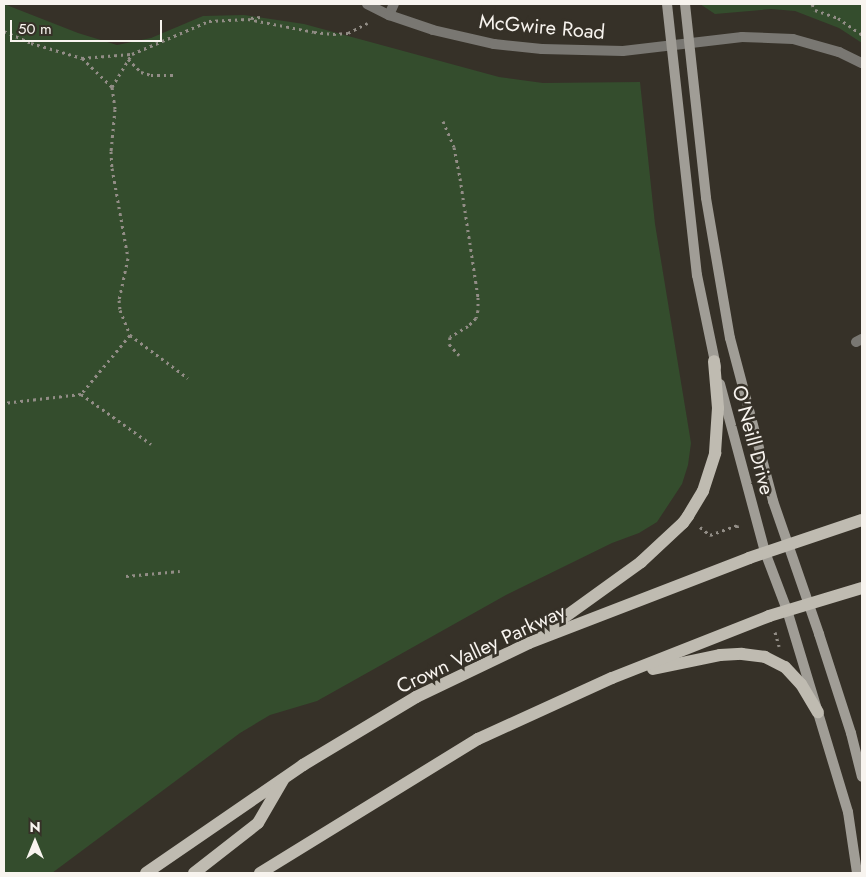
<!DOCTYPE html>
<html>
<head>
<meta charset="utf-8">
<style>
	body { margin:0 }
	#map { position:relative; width:866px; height:877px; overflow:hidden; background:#363128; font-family:Jost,sans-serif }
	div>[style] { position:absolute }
	.green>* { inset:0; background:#344d2d }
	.path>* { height:3px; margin-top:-1.5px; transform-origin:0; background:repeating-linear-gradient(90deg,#928d86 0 2.5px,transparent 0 6.5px) }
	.lane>* { height:10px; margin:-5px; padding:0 5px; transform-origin:5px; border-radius:5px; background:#797772 }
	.street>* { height:10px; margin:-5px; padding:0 5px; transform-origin:5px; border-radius:5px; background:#797772 }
	.secondary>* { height:10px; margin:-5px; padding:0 5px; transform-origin:5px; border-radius:5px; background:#a09d96 }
	.primary>* { height:12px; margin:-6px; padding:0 6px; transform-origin:6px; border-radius:6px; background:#bfbbb1 }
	span { translate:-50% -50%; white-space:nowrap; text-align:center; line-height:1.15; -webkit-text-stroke:5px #363128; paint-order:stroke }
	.street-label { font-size:20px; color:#f8f4ef }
	.frame { position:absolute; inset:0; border:5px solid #f8f4ef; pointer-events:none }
	.north { position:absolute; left:10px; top:817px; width:50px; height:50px; -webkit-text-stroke:4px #363128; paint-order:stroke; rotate:0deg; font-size:14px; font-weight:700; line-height:20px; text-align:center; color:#f8f4ef }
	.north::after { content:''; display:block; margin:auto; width:18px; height:22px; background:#f8f4ef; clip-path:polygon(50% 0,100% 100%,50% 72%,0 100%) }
	.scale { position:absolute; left:10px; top:20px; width:152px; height:22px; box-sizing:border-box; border:2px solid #f8f4ef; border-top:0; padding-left:6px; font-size:15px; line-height:18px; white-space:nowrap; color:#f8f4ef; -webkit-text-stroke:4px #363128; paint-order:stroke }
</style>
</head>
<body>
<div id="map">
	<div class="green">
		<i style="clip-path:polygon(4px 4px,78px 33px,117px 45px,151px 38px,203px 16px,244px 15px,304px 24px,499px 77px,543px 83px,640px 82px,655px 224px,691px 443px,688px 465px,682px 484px,657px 522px,639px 533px,612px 543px,506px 595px,317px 701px,270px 715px,240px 733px,52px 873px,4px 873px)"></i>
		<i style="clip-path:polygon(700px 4px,862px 4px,862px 43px,839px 28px,795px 11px,771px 9px,715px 14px)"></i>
	</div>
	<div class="path">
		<i style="left:812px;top:4px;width:7px;rotate:63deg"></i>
		<i style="left:815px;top:10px;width:24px;rotate:19deg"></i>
		<i style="left:838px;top:18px;width:29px;rotate:35deg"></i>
		<i style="left:251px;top:18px;width:9px;rotate:-6deg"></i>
		<i style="left:4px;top:31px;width:30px;rotate:24deg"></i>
		<i style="left:31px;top:43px;width:53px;rotate:16.4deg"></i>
		<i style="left:82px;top:58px;width:42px;rotate:44deg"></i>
		<i style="left:112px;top:87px;width:22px;rotate:82deg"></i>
		<i style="left:115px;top:109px;width:42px;rotate:95.4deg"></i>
		<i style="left:111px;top:151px;width:17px;rotate:87deg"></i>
		<i style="left:112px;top:168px;width:91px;rotate:79.9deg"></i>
		<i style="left:128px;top:258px;width:43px;rotate:102.1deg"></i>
		<i style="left:119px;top:300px;width:10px;rotate:84deg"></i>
		<i style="left:120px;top:310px;width:27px;rotate:68deg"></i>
		<i style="left:130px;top:335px;width:77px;rotate:129.7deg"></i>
		<i style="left:81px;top:394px;width:78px;rotate:173.3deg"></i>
		<i style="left:82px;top:58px;width:49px;rotate:-4.7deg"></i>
		<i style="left:128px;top:59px;width:18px;rotate:45deg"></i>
		<i style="left:141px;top:72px;width:10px;rotate:17deg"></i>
		<i style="left:151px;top:75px;width:24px"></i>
		<i style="left:112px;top:87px;width:39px;rotate:-59deg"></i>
		<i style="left:132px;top:54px;width:84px;rotate:-23.2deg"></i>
		<i style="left:209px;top:21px;width:39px;rotate:-3deg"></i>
		<i style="left:248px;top:19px;width:67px;rotate:11.1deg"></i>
		<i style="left:314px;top:32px;width:19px;rotate:6deg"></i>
		<i style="left:333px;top:34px;width:15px;rotate:-4deg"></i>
		<i style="left:348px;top:33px;width:22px;rotate:-27deg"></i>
		<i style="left:443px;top:121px;width:28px;rotate:67deg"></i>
		<i style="left:454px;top:147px;width:32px;rotate:79deg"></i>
		<i style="left:460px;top:178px;width:120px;rotate:81.4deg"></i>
		<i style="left:478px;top:297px;width:13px;rotate:90deg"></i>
		<i style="left:478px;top:310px;width:8px;rotate:104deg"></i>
		<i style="left:476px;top:318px;width:11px;rotate:135deg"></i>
		<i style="left:468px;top:326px;width:21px;rotate:149deg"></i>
		<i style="left:450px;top:337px;width:7px;rotate:98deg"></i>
		<i style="left:449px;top:344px;width:15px;rotate:48deg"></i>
		<i style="left:130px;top:335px;width:72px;rotate:36.6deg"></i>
		<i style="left:81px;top:394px;width:86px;rotate:35.5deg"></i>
		<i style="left:700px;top:527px;width:13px;rotate:39deg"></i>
		<i style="left:710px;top:535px;width:29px;rotate:-20deg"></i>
		<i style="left:737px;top:525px;width:4px;rotate:76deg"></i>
		<i style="left:126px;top:576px;width:54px;rotate:-5.3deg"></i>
		<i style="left:775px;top:632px;width:15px;rotate:74deg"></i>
	</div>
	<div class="lane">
		<i style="left:389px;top:15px;width:12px;rotate:-66deg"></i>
	</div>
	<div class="street">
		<i style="left:367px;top:4px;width:25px;rotate:27deg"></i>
		<i style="left:389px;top:15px;width:46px;rotate:18.8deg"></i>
		<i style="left:433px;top:30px;width:63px;rotate:12.9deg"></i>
		<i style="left:494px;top:44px;width:48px;rotate:5.9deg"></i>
		<i style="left:542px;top:49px;width:81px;rotate:1.4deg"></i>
		<i style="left:623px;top:51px;width:120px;rotate:-6.7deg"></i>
		<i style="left:742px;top:37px;width:51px;rotate:2.2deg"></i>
		<i style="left:793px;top:39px;width:48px;rotate:15.8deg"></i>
		<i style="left:839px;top:52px;width:25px;rotate:26deg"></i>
		<i style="left:856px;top:342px;width:7px;rotate:-27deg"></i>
	</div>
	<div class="secondary">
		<i style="left:667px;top:4px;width:273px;rotate:83.7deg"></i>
		<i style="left:697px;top:275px;width:94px;rotate:78.3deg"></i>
		<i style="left:685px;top:4px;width:195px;rotate:83.8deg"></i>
		<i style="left:706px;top:198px;width:142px;rotate:80.3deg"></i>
		<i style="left:730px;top:338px;width:169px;rotate:75.2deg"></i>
		<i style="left:773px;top:501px;width:141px;rotate:70.9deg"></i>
		<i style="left:819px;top:634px;width:104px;rotate:72.1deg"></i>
		<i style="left:851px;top:733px;width:45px;rotate:76deg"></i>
		<i style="left:720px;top:384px;width:174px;rotate:75deg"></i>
		<i style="left:765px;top:552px;width:62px;rotate:69.2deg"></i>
		<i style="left:787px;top:610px;width:211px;rotate:73.2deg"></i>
		<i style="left:848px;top:812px;width:62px;rotate:81.6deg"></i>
	</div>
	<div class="primary">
		<i style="left:544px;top:632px;width:120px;rotate:-35.8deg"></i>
		<i style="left:641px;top:562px;width:57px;rotate:-42.9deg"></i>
		<i style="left:683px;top:523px;width:9px;rotate:-54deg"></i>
		<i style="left:688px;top:516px;width:29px;rotate:-59deg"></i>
		<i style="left:703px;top:491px;width:40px;rotate:-72deg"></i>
		<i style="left:715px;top:453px;width:45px;rotate:-86.2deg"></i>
		<i style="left:718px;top:408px;width:47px;rotate:-94.9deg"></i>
		<i style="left:653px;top:669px;width:68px;rotate:-11.8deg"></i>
		<i style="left:720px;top:655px;width:22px;rotate:-3deg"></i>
		<i style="left:742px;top:654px;width:23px;rotate:7deg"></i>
		<i style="left:765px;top:657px;width:22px;rotate:27deg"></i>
		<i style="left:785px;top:667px;width:23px;rotate:47deg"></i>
		<i style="left:801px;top:684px;width:33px;rotate:59deg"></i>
		<i style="left:146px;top:873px;width:191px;rotate:-34.5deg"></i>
		<i style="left:303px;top:765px;width:132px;rotate:-31deg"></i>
		<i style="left:416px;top:697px;width:125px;rotate:-25.5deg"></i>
		<i style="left:529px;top:643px;width:236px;rotate:-21.1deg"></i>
		<i style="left:749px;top:558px;width:119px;rotate:-18.6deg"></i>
		<i style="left:194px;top:873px;width:81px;rotate:-38deg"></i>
		<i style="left:258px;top:823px;width:50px;rotate:-59.8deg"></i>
		<i style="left:260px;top:873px;width:256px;rotate:-31.6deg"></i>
		<i style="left:478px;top:739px;width:147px;rotate:-24.5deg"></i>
		<i style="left:612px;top:678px;width:169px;rotate:-21.5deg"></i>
		<i style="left:769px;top:616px;width:97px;rotate:-16.8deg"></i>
	</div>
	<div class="street-label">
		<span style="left:542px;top:27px;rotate:5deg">McGwire Road</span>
		<span style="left:753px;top:440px;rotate:75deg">O'Neill Drive</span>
		<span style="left:481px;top:649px;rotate:-25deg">Crown Valley Parkway</span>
	</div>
	<div class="frame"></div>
	<div class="north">N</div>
	<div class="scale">50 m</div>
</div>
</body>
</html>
